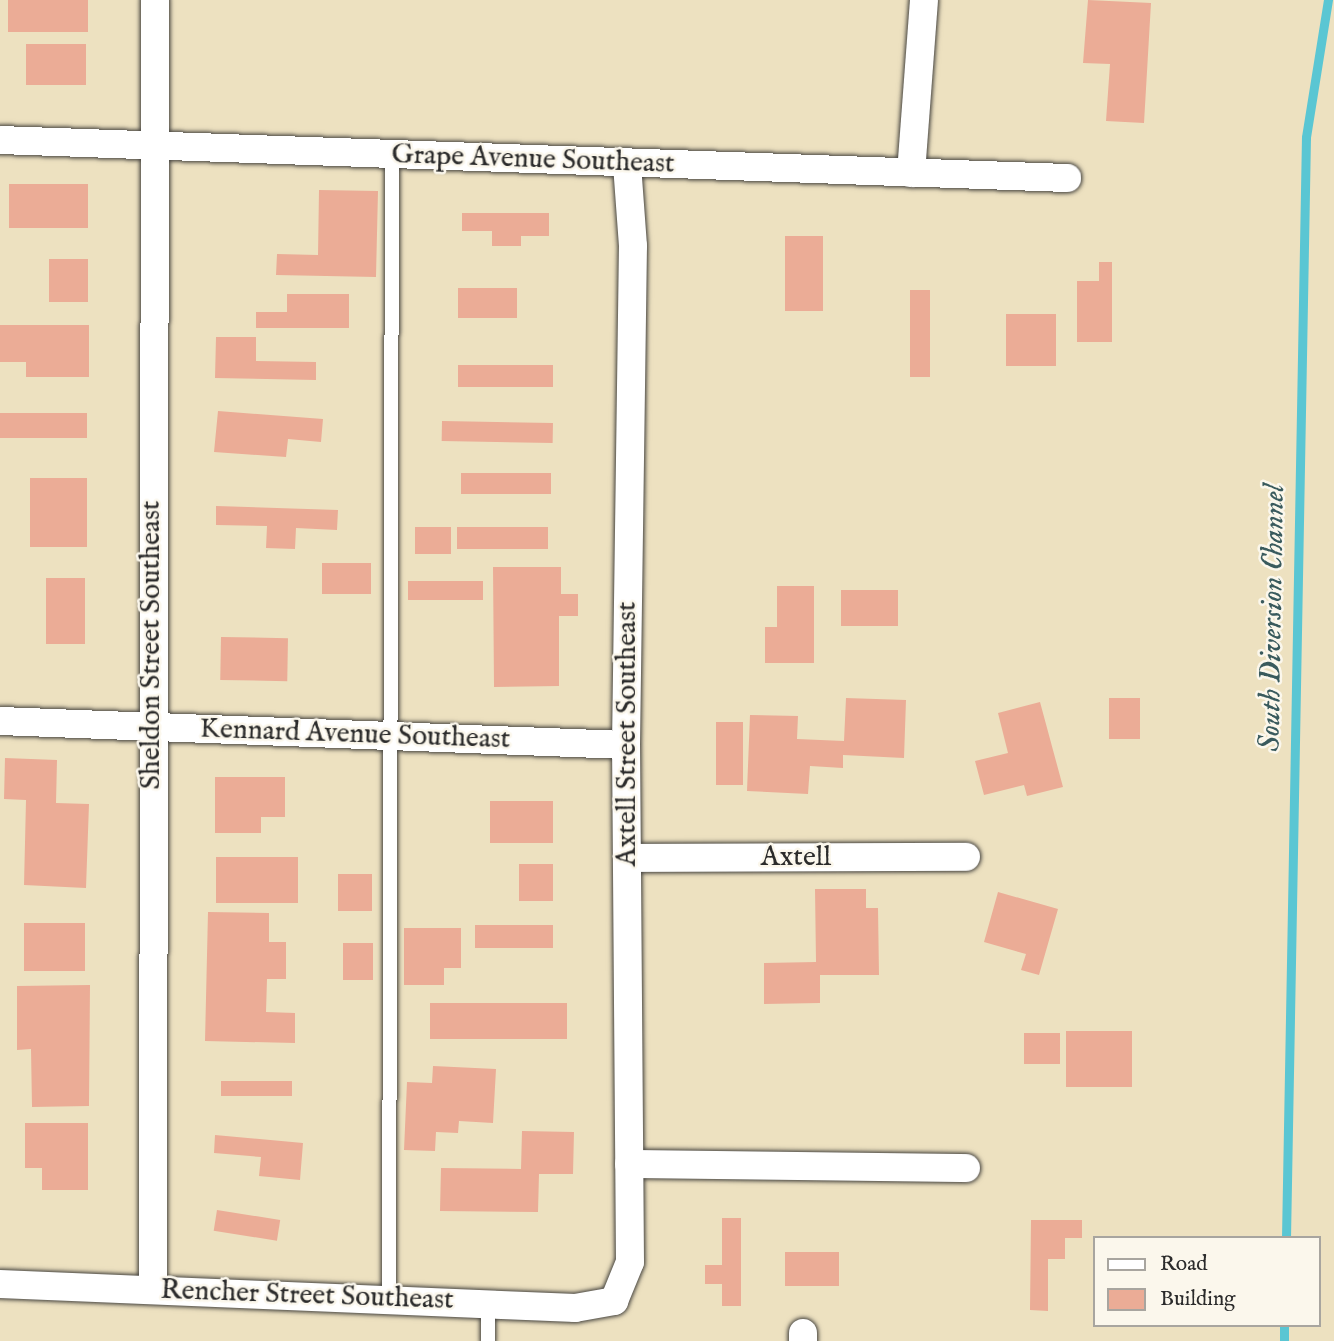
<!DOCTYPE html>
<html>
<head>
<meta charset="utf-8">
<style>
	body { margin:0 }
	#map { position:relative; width:1334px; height:1341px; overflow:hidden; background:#ede1c0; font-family:"IM FELL English",serif }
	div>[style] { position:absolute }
	.stream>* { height:9px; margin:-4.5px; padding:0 4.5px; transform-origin:4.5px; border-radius:4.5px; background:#5ac6d3 }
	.building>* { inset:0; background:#ebac96; transform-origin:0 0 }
	.roads { filter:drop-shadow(0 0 2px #484641) drop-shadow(0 0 2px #484641) }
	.lane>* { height:14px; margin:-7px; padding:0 7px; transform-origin:7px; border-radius:7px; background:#fff }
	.street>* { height:28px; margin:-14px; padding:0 14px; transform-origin:14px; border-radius:14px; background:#fff }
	span { translate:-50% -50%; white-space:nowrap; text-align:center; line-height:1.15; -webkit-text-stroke:5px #fbf7ec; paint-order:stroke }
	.street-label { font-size:28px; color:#2b2b2b }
	.water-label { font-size:30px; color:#395a5d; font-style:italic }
	.legend { position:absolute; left:1093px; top:1236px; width:228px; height:91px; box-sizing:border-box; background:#fbf7ec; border:2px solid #a8a59f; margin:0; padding:9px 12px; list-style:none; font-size:21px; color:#2b2b2b }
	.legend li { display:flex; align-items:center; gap:14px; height:35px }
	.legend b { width:35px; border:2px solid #a8a59f }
</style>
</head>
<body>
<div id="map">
	<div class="stream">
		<i style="left:1286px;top:1238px;width:1101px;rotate:-88.96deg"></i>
		<i style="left:1306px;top:137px;width:139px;rotate:-80.9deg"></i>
		<i style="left:1284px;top:1341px;width:16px;rotate:-90deg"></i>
	</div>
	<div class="building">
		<i style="left:8px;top:0;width:80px;height:32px"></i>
		<i style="clip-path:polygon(1088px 0,1151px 3px,1144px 123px,1106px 121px,1110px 64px,1083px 63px)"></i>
		<i style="left:26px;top:44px;width:60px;height:41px"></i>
		<i style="left:9px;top:184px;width:79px;height:44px"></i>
		<i style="clip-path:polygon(319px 190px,378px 191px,376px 277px,276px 275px,277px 254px,318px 255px)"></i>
		<i style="clip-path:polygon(462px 213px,549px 213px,549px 236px,521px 236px,521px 246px,492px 246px,492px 231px,462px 231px)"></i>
		<i style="left:785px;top:236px;width:38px;height:75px"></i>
		<i style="left:49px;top:259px;width:39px;height:43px"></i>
		<i style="clip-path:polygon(1099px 262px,1112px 262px,1112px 342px,1077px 342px,1077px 281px,1099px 281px)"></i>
		<i style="left:458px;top:288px;width:59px;height:30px"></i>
		<i style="left:910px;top:290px;width:20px;height:87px"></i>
		<i style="clip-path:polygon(287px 294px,349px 294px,349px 328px,256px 328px,256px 312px,287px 312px)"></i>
		<i style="left:1006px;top:314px;width:50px;height:52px"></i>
		<i style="clip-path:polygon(0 325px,89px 325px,89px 377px,26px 377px,26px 362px,0 362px)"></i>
		<i style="clip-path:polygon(216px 337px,256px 337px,256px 361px,316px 362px,316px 380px,215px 378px)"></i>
		<i style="left:458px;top:365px;width:95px;height:22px"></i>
		<i style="clip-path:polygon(218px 411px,323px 419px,321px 442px,288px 439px,286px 457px,214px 452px)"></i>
		<i style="left:0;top:413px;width:87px;height:25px"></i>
		<i style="left:442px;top:421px;width:111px;height:20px;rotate:1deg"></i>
		<i style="left:461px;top:473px;width:90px;height:21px"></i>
		<i style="left:30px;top:478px;width:57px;height:69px"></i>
		<i style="clip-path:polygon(216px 506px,338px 510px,337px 530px,296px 528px,295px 549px,266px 548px,267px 526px,216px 525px)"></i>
		<i style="left:415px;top:527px;width:36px;height:27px"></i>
		<i style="left:457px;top:527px;width:91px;height:22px"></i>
		<i style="left:322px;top:563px;width:49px;height:31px"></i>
		<i style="clip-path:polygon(493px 567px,561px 567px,561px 594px,578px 594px,578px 616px,559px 616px,559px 686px,494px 687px)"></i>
		<i style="left:46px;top:578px;width:39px;height:66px"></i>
		<i style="left:408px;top:581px;width:75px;height:19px"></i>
		<i style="clip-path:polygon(777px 586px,814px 586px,814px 663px,765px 663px,765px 627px,777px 627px)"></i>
		<i style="left:841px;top:590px;width:57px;height:36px"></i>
		<i style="left:221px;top:637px;width:67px;height:43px;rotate:1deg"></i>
		<i style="clip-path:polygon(846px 698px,906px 700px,904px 758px,843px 755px,843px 768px,810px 766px,808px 794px,747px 791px,750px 715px,798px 716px,797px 739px,844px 741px)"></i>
		<i style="left:1109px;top:698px;width:31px;height:41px"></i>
		<i style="clip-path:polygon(1040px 702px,1063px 787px,1027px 796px,1024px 785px,984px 795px,975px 761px,1008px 753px,998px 713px)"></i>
		<i style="left:716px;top:722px;width:27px;height:63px"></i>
		<i style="clip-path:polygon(5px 758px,57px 760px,56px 803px,89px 804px,86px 888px,24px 885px,26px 800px,4px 799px)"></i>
		<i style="clip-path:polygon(215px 777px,285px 777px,285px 817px,261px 817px,261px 833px,215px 833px)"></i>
		<i style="left:490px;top:801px;width:63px;height:42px"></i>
		<i style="left:216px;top:857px;width:82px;height:46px"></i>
		<i style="left:519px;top:864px;width:34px;height:37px"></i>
		<i style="left:338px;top:874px;width:34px;height:37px"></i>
		<i style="clip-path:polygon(815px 889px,866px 889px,866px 908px,878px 908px,879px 975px,820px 975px,820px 1003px,764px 1004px,764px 963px,816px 962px)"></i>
		<i style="clip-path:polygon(998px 892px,1058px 909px,1039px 975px,1021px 970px,1026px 954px,984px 942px)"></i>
		<i style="clip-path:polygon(208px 912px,269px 913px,269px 942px,286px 942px,286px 979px,267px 979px,266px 1012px,295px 1013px,295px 1043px,205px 1041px)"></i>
		<i style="left:24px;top:923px;width:61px;height:48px"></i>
		<i style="left:475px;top:925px;width:78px;height:23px"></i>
		<i style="clip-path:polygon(404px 928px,461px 928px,461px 968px,444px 968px,444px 985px,404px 985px)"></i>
		<i style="left:343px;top:943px;width:30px;height:37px"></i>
		<i style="clip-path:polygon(90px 985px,89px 1106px,32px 1107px,31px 1049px,17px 1050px,17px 986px)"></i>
		<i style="left:430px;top:1003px;width:137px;height:36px"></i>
		<i style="left:1066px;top:1031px;width:66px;height:56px"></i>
		<i style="left:1024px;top:1033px;width:36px;height:31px"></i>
		<i style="clip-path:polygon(433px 1066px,496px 1069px,493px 1123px,459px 1121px,458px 1133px,436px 1132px,435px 1151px,404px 1150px,407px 1082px,432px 1083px)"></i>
		<i style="left:221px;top:1081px;width:71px;height:15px"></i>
		<i style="clip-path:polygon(25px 1123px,88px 1123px,88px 1190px,42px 1190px,42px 1168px,25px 1168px)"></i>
		<i style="clip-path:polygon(522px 1131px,574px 1132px,573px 1174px,539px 1174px,538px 1212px,440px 1211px,441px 1168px,521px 1169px)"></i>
		<i style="clip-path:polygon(215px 1135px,303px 1143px,300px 1180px,259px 1176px,261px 1157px,214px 1153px)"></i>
		<i style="left:217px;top:1210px;width:64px;height:21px;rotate:9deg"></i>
		<i style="clip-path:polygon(722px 1218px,741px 1218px,741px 1306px,722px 1306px,722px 1284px,705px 1284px,705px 1265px,722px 1265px)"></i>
		<i style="clip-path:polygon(1031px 1220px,1082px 1220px,1082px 1238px,1065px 1238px,1065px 1259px,1048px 1259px,1048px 1311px,1030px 1310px)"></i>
		<i style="left:785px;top:1252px;width:54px;height:34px"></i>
	</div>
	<div class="roads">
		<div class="lane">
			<i style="left:389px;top:1300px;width:1145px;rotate:-89.85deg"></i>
			<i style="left:488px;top:1341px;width:37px;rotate:-90deg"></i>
		</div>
		<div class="street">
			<i style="left:0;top:140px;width:1068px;rotate:2.04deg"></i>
			<i style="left:911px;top:173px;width:173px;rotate:-85.7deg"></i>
			<i style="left:0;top:721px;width:626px;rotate:2.2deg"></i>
			<i style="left:627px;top:858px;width:339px;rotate:-0.2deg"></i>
			<i style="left:629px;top:1164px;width:337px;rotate:0.7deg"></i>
			<i style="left:0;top:1284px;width:576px;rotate:2.39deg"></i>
			<i style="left:575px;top:1308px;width:40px;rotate:-10deg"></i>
			<i style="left:614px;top:1301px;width:42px;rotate:-67.7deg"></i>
			<i style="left:630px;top:1262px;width:517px;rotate:-90.44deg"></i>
			<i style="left:626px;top:745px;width:499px;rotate:-89.2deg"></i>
			<i style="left:633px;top:246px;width:82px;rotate:-94.2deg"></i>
			<i style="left:153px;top:1290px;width:1290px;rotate:-89.91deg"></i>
			<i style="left:803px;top:1333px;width:8px;rotate:90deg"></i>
		</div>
	</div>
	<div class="street-label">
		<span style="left:533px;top:160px;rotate:2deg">Grape Avenue Southeast</span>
		<span style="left:152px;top:645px;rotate:-90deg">Sheldon Street Southeast</span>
		<span style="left:628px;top:734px;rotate:-90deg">Axtell Street Southeast</span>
		<span style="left:355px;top:735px;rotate:2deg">Kennard Avenue Southeast</span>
		<span style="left:796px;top:858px">Axtell</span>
		<span style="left:307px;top:1296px;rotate:2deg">Rencher Street Southeast</span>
	</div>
	<div class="water-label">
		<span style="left:1273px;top:618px;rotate:-89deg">South Diversion Channel</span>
	</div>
	<ul class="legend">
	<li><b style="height:9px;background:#fff"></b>Road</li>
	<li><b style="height:19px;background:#ebac96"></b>Building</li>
	</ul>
</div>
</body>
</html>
